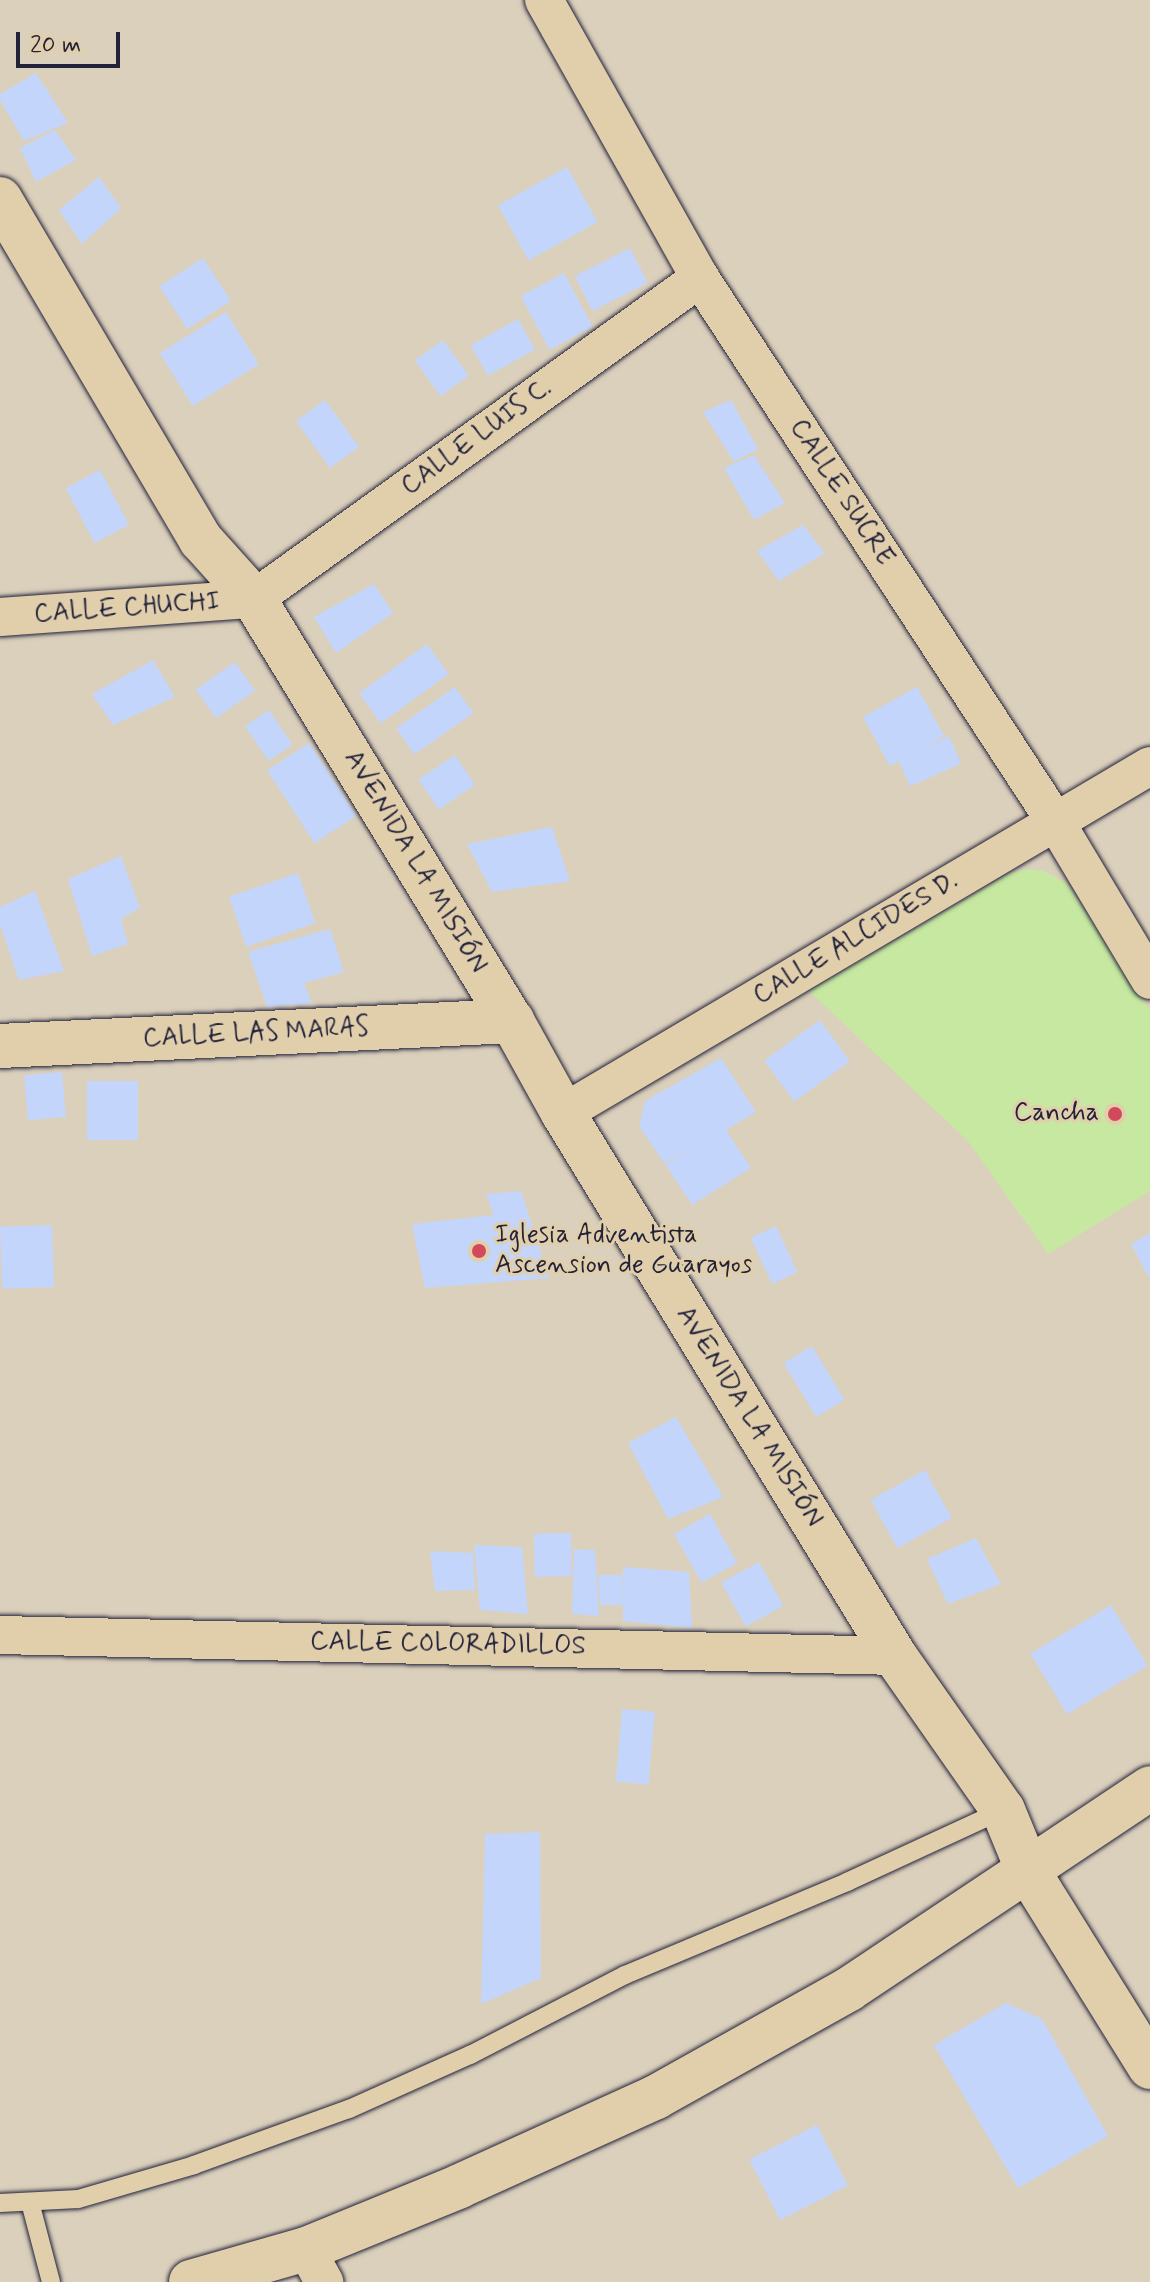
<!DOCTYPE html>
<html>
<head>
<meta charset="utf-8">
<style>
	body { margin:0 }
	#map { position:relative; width:1150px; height:2282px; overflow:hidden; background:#dbd0bc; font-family:Mynerve,sans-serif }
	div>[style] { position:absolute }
	.green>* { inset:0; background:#c6e8a1 }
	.building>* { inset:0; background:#c4d5fb; transform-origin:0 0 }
	.roads { filter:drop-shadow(0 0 2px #22223b) drop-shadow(0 0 2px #22223b) }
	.lane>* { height:18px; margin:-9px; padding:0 9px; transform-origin:9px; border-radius:9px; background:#e1cfac }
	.street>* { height:38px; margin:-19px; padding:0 19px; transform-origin:19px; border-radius:19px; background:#e1cfac }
	.secondary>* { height:44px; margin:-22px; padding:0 22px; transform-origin:22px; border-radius:22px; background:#e1cfac }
	.highway>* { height:44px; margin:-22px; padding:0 22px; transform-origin:22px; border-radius:22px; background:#e1cfac }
	.dots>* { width:22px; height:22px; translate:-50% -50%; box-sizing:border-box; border:4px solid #e1cfac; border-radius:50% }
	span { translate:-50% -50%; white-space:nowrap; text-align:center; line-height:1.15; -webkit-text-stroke:6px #e1cfac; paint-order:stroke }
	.street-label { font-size:26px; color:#22223b }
	.poi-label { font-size:26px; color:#22223b }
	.right { translate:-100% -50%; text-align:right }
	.left { translate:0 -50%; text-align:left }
	.scale { position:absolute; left:16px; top:32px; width:104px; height:36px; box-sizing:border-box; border:4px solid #22223b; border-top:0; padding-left:10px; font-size:24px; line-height:28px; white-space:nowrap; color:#22223b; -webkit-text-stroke:6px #e1cfac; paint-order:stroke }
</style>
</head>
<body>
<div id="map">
	<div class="green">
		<i style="clip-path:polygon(1026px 869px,1044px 871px,1067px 883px,1150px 1010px,1150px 1191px,1048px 1254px,968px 1141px,809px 991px,1008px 874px)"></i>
	</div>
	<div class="building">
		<i style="clip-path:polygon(36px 73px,68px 123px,24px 141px,0 100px,0 94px)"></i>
		<i style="clip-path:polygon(55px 130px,76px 160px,36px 182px,20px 148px)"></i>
		<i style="left:567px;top:167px;width:63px;height:79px;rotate:61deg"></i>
		<i style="clip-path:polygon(99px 177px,121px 208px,82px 244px,59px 210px)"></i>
		<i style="left:630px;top:248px;width:39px;height:62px;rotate:63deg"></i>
		<i style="left:203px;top:258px;width:51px;height:52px;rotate:57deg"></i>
		<i style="left:564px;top:273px;width:61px;height:49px;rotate:62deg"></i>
		<i style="left:226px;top:312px;width:62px;height:78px;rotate:58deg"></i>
		<i style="left:518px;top:319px;width:35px;height:54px;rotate:61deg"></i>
		<i style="left:443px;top:340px;width:44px;height:35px;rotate:54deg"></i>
		<i style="left:325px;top:400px;width:58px;height:36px;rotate:54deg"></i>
		<i style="clip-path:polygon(731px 400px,758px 449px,734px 462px,703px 412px)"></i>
		<i style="clip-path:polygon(754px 455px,785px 503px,754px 520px,724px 468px)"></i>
		<i style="left:100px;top:470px;width:62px;height:39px;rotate:62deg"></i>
		<i style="clip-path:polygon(803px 525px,825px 553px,779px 581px,757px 551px)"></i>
		<i style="clip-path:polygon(374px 584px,393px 613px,336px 653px,314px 617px)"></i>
		<i style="left:427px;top:644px;width:37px;height:84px;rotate:54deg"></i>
		<i style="clip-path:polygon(153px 660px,175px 697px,113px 725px,92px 694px)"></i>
		<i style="left:235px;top:662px;width:35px;height:48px;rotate:55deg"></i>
		<i style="left:455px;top:687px;width:32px;height:72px;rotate:55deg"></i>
		<i style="left:917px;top:687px;width:56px;height:62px;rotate:61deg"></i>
		<i style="left:269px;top:710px;width:42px;height:29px;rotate:56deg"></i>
		<i style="left:949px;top:736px;width:30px;height:56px;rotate:66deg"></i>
		<i style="left:309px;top:743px;width:87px;height:50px;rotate:57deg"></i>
		<i style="left:455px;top:755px;width:36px;height:44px;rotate:56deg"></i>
		<i style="clip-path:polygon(552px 827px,570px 881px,492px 892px,467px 844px)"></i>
		<i style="clip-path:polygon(121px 856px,140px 908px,121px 919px,128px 944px,92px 956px,68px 879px)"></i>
		<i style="left:298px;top:873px;width:53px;height:73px;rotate:71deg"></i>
		<i style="clip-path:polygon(35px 891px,64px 971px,19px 980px,0 925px,0 907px)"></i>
		<i style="clip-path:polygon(330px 929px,344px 972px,304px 983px,312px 1003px,267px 1007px,248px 952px)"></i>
		<i style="left:820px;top:1020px;width:51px;height:69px;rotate:54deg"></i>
		<i style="clip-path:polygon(721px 1058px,756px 1112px,726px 1130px,751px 1168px,692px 1205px,665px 1164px,690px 1149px,664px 1163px,639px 1126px,645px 1101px)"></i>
		<i style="left:62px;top:1072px;width:45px;height:38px;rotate:85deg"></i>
		<i style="left:87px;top:1081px;width:51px;height:59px"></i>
		<i style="clip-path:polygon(521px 1191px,549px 1278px,425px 1288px,412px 1224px,494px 1215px,486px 1194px)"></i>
		<i style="left:52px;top:1225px;width:62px;height:52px;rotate:88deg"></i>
		<i style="left:776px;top:1226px;width:51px;height:28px;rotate:65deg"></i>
		<i style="clip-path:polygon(1150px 1233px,1150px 1280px,1131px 1244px)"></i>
		<i style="left:812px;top:1346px;width:63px;height:33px;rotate:59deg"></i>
		<i style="clip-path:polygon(676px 1417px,723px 1497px,668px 1519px,628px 1443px)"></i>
		<i style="left:925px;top:1470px;width:55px;height:62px;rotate:61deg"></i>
		<i style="left:710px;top:1514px;width:56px;height:41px;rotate:61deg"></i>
		<i style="left:571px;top:1533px;width:43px;height:37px;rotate:89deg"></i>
		<i style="clip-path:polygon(976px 1538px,1001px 1584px,948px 1604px,927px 1559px)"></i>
		<i style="clip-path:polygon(474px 1545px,522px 1547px,528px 1614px,480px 1610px)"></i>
		<i style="clip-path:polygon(574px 1549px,595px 1550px,599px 1616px,572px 1614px)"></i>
		<i style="clip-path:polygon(430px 1551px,473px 1553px,475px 1590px,435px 1591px)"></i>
		<i style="left:759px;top:1562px;width:50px;height:43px;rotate:61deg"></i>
		<i style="clip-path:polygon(623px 1567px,689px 1572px,692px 1628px,623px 1621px,623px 1605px,600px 1605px,598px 1575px,622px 1575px,623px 1599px)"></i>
		<i style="left:1111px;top:1605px;width:71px;height:94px;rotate:59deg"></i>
		<i style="left:622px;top:1709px;width:33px;height:73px;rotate:5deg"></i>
		<i style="clip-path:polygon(540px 1832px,541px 1978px,481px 2004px,485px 1834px)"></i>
		<i style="clip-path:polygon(1006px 2003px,1042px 2019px,1108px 2136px,1018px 2188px,934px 2045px)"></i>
		<i style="left:817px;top:2125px;width:68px;height:76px;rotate:63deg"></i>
	</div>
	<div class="roads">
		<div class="lane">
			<i style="left:30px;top:2202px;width:83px;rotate:75.3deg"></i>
			<i style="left:0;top:2203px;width:78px;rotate:-2.9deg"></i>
			<i style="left:78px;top:2199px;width:121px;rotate:-16.3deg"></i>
			<i style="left:194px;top:2165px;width:165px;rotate:-19.9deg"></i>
			<i style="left:349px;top:2109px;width:133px;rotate:-24.1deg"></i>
			<i style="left:470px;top:2055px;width:174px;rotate:-27.3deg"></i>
			<i style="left:625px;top:1975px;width:241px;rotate:-22.7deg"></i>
			<i style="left:847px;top:1882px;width:172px;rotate:-24.8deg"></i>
		</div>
		<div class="street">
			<i style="left:544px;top:0;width:319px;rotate:60.7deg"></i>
			<i style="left:700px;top:278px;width:649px;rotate:56.82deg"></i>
			<i style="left:1055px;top:821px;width:185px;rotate:59.1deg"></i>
			<i style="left:0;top:617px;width:255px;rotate:-4.1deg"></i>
			<i style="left:254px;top:599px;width:550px;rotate:-35.74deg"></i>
			<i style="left:563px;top:1113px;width:682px;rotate:-30.59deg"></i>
			<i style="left:0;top:1635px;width:895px;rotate:1.34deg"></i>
			<i style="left:306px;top:2249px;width:38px;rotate:61deg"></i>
		</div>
		<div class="secondary">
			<i style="left:0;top:199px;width:396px;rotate:59.5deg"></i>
			<i style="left:201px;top:540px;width:79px;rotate:48.1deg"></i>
			<i style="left:254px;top:599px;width:495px;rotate:58.6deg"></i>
			<i style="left:512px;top:1021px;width:105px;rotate:61deg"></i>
			<i style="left:563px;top:1113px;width:636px;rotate:58.56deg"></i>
			<i style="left:895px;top:1656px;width:188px;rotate:55deg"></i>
			<i style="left:1003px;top:1810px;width:66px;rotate:67.7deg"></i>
			<i style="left:1028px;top:1871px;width:231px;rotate:58.1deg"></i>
			<i style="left:0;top:1046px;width:513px;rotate:-2.8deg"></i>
		</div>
		<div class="highway">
			<i style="left:191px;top:2282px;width:120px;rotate:-16deg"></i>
			<i style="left:306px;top:2249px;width:166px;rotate:-22.2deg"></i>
			<i style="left:460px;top:2186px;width:215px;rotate:-24.4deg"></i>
			<i style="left:656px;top:2097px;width:221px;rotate:-29.2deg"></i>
			<i style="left:849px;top:1989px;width:362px;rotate:-33.7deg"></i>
		</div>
	</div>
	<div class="dots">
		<i style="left:1115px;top:1114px;background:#d1495b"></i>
		<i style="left:479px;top:1251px;background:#d1495b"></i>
	</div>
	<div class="street-label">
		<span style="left:477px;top:438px;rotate:-36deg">CALLE LUIS C.</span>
		<span style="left:841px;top:493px;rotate:57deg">CALLE SUCRE</span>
		<span style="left:127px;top:609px;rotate:-4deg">CALLE CHUCHI</span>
		<span style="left:415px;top:862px;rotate:59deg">AVENIDA LA MISIÓN</span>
		<span style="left:856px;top:939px;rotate:-31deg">CALLE ALCIDES D.</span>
		<span style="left:256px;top:1034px;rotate:-3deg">CALLE LAS MARAS</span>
		<span style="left:749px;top:1417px;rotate:58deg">AVENIDA LA MISIÓN</span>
		<span style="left:448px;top:1645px;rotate:1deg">CALLE COLORADILLOS</span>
	</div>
	<div class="poi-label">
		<span class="right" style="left:1099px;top:1114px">Cancha</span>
		<span class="left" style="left:495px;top:1251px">Iglesia Adventista<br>Ascension de Guarayos</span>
	</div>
	<div class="scale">20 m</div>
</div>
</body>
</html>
